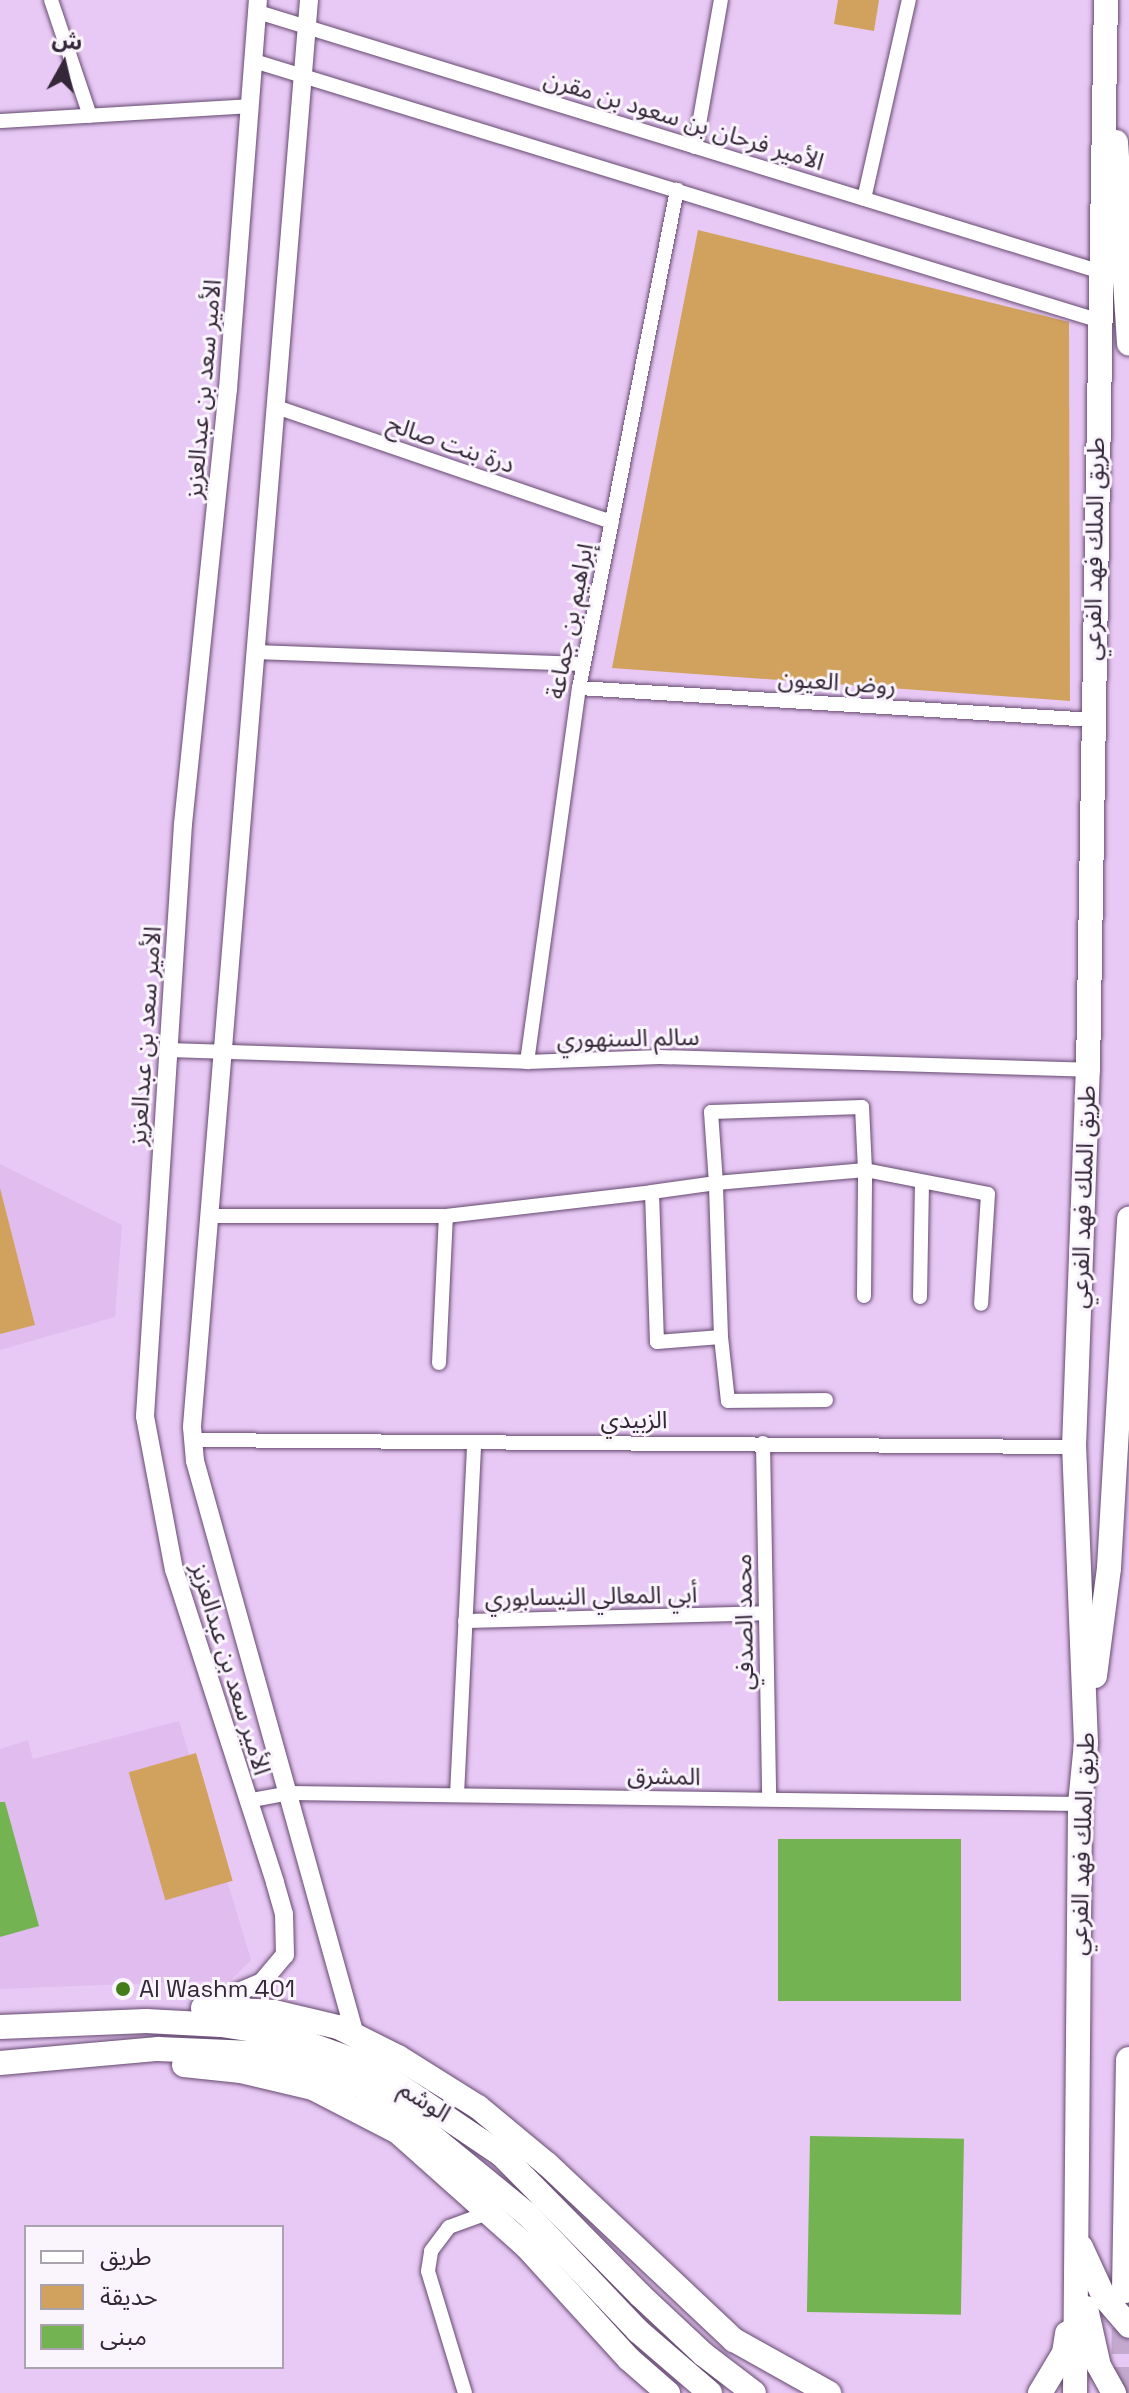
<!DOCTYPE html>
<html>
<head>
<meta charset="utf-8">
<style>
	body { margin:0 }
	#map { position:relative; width:1129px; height:2393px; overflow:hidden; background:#e8c9f5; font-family:"Space Grotesk","Noto Sans Arabic",sans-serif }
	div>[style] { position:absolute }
	.built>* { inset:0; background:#e0bcef }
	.green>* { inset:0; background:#d1a25d; transform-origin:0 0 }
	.building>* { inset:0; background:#74b352; transform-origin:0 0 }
	.motorway-tunnel>* { height:26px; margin-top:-13px; transform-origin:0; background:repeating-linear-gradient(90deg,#c4a9cf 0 26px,transparent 0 39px) }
	.roads { filter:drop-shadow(0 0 2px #654a70) drop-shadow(0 0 2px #654a70) }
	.minor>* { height:14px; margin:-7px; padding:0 7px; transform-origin:7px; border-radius:7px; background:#fff }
	.tertiary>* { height:18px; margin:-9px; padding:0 9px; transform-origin:9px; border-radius:9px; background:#fff }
	.primary>* { height:24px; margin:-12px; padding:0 12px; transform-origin:12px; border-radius:12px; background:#fff }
	.motorway>* { height:26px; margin:-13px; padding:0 13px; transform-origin:13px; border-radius:13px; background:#fff }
	.dots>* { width:22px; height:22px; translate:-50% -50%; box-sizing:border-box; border:4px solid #faf4fd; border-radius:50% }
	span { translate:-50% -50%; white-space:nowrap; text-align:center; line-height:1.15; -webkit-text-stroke:6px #faf4fd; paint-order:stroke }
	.street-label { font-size:24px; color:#332738 }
	.poi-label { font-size:24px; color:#332738 }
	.left { translate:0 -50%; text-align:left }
	.legend { position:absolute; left:24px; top:2225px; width:260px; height:144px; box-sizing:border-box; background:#faf4fd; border:2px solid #aaa2ae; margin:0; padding:10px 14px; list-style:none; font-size:24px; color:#332738 }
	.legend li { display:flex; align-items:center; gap:16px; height:40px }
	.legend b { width:40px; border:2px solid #aaa2ae }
	.north { position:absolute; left:24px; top:24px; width:80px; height:80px; -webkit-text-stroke:6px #faf4fd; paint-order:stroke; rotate:8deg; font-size:22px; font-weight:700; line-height:32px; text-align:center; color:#332738 }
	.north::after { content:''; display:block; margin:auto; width:28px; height:36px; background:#332738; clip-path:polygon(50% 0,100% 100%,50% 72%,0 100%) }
</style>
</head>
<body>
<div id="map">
	<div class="built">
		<i style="clip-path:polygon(0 1164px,122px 1225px,115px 1317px,0 1350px)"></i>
		<i style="clip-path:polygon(179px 1721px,251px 1960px,231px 1980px,0 1989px,0 1749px,28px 1740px,33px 1759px)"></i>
	</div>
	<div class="green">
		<i style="clip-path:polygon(838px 0,879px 0,874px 31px,834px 24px)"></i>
		<i style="clip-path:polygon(698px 230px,1069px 322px,1070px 701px,612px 668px)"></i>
		<i style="clip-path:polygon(0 1188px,35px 1325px,0 1334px)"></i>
		<i style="left:196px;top:1753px;width:133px;height:70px;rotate:74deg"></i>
	</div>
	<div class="building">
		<i style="clip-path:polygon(0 1802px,5px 1802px,39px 1926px,0 1937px)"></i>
		<i style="left:961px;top:1839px;width:162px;height:183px;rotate:90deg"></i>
		<i style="left:810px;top:2136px;width:154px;height:176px;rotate:1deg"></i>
	</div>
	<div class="motorway-tunnel">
		<i style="left:1124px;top:2393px;width:92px;rotate:-89.4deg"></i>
	</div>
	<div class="roads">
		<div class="minor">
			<i style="left:51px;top:0;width:122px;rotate:71.4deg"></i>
			<i style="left:258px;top:12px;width:879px;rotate:17.14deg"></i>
			<i style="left:254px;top:61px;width:882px;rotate:17.08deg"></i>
			<i style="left:0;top:121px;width:250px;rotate:-3.4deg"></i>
			<i style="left:695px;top:147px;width:149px;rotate:-80deg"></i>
			<i style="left:864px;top:199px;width:204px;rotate:-77.3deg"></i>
			<i style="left:276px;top:407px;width:355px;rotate:18.9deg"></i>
			<i style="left:255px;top:652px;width:328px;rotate:2.1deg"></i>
			<i style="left:579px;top:688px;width:515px;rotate:3.56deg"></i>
			<i style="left:169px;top:1050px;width:358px;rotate:1.9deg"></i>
			<i style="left:527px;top:1062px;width:133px;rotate:-2.2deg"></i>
			<i style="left:660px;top:1057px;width:428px;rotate:1.7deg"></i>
			<i style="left:527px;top:1062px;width:378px;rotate:-82.1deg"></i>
			<i style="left:579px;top:688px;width:508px;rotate:-78.87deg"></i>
			<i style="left:208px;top:1216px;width:238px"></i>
			<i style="left:446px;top:1216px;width:207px;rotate:-6.6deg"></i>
			<i style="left:864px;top:1296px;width:126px;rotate:-89.5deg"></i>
			<i style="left:865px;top:1170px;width:63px;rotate:-92.7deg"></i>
			<i style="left:862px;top:1107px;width:151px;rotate:178.1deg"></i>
			<i style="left:711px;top:1112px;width:71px;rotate:86deg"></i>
			<i style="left:716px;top:1183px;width:65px;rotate:172deg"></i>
			<i style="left:652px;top:1192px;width:150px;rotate:88.1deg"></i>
			<i style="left:657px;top:1342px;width:64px;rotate:-4.5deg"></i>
			<i style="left:721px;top:1337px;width:154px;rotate:-91.9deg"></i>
			<i style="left:716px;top:1183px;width:150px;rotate:-5deg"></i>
			<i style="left:865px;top:1170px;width:125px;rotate:11deg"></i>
			<i style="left:988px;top:1194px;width:110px;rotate:93.6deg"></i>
			<i style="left:920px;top:1297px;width:114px;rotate:-89deg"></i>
			<i style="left:721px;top:1337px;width:64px;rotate:83.8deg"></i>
			<i style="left:728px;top:1401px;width:98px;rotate:-0.6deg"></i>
			<i style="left:439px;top:1363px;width:147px;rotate:-87.3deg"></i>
			<i style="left:193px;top:1440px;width:881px;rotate:0.46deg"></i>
			<i style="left:763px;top:1443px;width:356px;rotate:89deg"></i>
			<i style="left:465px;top:1621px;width:301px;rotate:-1.5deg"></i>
			<i style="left:457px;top:1795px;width:353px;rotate:-87.2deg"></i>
			<i style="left:247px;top:1801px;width:44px;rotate:-10.5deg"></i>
			<i style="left:290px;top:1793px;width:790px;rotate:0.8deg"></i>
			<i style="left:465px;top:2393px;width:127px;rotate:-106.9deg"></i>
			<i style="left:428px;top:2271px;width:20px;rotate:-81deg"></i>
			<i style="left:431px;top:2251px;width:30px;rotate:-53deg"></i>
			<i style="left:449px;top:2227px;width:44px;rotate:-20.1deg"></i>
		</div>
		<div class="tertiary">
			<i style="left:309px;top:0;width:1432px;rotate:94.69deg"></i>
			<i style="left:192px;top:1427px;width:34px;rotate:85deg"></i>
			<i style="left:195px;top:1461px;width:596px;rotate:74.42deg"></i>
			<i style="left:205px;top:2006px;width:62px;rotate:-22.8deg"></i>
			<i style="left:262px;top:1982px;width:35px;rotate:-50deg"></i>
			<i style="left:285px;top:1955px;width:41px;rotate:-91.4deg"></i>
			<i style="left:284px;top:1914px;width:33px;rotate:-106deg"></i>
			<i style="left:275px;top:1882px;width:328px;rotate:-107.9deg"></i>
			<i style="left:174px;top:1570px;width:157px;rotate:-100.7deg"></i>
			<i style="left:145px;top:1416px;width:593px;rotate:-86.33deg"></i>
			<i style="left:183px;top:824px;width:437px;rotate:-84.1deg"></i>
			<i style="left:228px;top:389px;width:390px;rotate:-85.6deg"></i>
		</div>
		<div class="primary">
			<i style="left:1116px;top:142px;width:202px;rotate:86.3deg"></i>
			<i style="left:1095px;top:1676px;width:109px;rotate:-82.6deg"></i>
			<i style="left:1109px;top:1568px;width:350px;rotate:-86.7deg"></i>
			<i style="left:203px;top:2008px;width:71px;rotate:3.2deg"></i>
			<i style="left:274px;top:2012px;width:66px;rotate:13.2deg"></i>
			<i style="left:338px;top:2027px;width:67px;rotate:26.6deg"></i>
			<i style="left:398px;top:2057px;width:94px;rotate:32deg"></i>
			<i style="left:478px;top:2107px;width:89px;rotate:39.6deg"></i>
			<i style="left:547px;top:2164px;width:257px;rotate:43.3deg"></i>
			<i style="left:734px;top:2340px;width:109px;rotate:29.2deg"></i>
			<i style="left:0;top:2027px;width:146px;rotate:-2.4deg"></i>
			<i style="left:146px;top:2021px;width:75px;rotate:3.1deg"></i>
			<i style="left:221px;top:2025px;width:61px;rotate:8.5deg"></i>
			<i style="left:281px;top:2034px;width:95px;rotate:19.8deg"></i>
			<i style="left:370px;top:2066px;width:159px;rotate:34deg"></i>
			<i style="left:502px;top:2155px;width:197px;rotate:45.4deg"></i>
			<i style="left:640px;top:2295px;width:86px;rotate:43.1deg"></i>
			<i style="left:703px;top:2354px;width:64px;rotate:37.4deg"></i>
			<i style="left:0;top:2063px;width:159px;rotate:-5.1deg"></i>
			<i style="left:158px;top:2049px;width:94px;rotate:2.4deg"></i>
			<i style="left:252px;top:2053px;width:36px;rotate:9deg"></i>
			<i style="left:288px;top:2059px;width:73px;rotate:19.9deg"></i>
			<i style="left:357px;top:2084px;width:38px;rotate:29deg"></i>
			<i style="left:390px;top:2102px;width:177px;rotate:39.3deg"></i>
			<i style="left:527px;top:2214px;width:161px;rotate:46.5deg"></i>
			<i style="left:638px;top:2331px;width:95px;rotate:40.7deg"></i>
			<i style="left:184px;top:2065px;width:57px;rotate:6deg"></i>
			<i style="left:241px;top:2071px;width:74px;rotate:13.3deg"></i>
			<i style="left:313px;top:2088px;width:96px;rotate:27.4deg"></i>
			<i style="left:398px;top:2132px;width:171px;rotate:41.7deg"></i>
			<i style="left:526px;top:2246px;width:153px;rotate:47.7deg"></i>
			<i style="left:629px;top:2359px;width:52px;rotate:41.1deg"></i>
			<i style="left:1081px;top:2247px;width:55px;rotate:65.3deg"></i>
			<i style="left:1104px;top:2297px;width:38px;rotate:49deg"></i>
			<i style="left:1086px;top:2308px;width:59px;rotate:77.4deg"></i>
			<i style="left:1099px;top:2366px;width:31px;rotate:61deg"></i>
			<i style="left:1040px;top:2393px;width:47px;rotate:-59deg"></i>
			<i style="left:1064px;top:2353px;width:20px;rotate:-81deg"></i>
			<i style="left:1075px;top:2393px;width:589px;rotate:-89.51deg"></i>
			<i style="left:1080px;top:1804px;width:61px;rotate:-84.4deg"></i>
			<i style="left:1086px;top:1743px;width:296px;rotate:-92.3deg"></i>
			<i style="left:1074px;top:1447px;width:377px;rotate:-87.9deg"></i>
			<i style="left:1088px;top:1070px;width:1070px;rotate:-89.04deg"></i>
		</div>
		<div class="motorway">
			<i style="left:1125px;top:2290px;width:230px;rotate:-89deg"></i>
		</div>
	</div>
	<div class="dots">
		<i style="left:123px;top:1989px;background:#427d18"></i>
	</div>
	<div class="street-label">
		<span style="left:684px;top:120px;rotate:17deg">الأمير فرحان بن سعود بن مقرن</span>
		<span style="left:203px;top:389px;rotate:-85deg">الأمير سعد بن عبدالعزيز</span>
		<span style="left:451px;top:444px;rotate:19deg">درة بنت صالح</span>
		<span style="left:1094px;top:549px;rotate:-89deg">طريق الملك فهد الفرعي</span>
		<span style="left:570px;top:621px;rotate:-79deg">إبراهيم بن جماعة</span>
		<span style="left:837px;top:682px;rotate:4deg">روض العيون</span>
		<span style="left:145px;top:1036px;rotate:-86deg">الأمير سعد بن عبدالعزيز</span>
		<span style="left:628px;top:1038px;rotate:-1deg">سالم السنهوري</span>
		<span style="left:1083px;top:1197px;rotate:-88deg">طريق الملك فهد الفرعي</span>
		<span style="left:634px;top:1420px">الزبيدي</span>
		<span style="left:591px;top:1596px;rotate:-1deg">أبي المعالي النيسابوري</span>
		<span style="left:744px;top:1622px;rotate:-91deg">محمد الصدفي</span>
		<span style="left:231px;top:1669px;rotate:73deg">الأمير سعد بن عبدالعزيز</span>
		<span style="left:664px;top:1776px;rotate:1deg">المشرق</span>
		<span style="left:1082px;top:1844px;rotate:-88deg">طريق الملك فهد الفرعي</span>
		<span style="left:425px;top:2101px;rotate:32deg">الوشم</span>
	</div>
	<div class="poi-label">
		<span class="left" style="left:139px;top:1989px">Al Washm 401</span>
	</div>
	<ul class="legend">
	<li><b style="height:10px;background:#fff"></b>طريق</li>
	<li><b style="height:22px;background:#d1a25d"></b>حديقة</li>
	<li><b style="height:22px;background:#74b352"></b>مبنى</li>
	</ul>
	<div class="north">ش</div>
</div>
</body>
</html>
